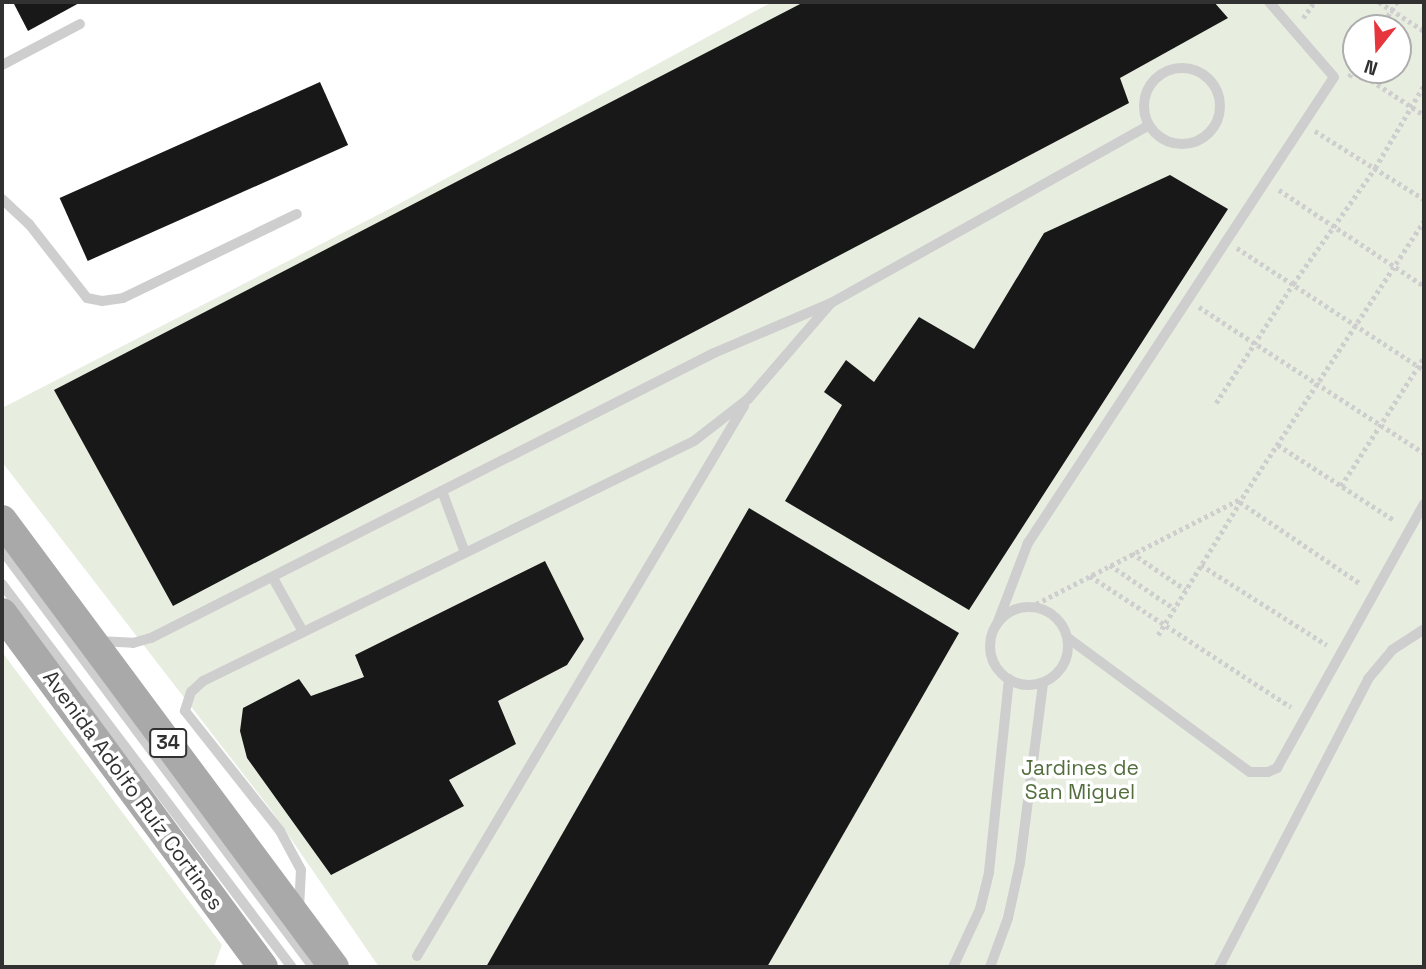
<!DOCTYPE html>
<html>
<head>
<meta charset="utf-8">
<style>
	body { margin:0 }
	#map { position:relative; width:1426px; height:969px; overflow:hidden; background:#fff; font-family:"Space Grotesk",sans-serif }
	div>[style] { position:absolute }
	.green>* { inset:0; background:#e7eee0 }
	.building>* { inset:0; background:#181818; transform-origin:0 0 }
	.path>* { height:4.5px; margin-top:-2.25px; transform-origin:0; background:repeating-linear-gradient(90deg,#cecece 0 3.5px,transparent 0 7px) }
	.lane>* { height:10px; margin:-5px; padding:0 5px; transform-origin:5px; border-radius:5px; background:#cecece }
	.lane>.ring { margin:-5px; padding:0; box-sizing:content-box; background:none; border:10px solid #cecece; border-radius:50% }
	.primary>* { height:30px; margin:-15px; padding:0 15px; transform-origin:15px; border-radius:15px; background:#a9a9a9 }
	span { translate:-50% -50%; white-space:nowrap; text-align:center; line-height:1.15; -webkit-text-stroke:7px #fff; paint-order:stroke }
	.shield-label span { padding:2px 5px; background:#fff; border:2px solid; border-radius:5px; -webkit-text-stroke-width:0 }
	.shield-label { font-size:19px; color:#313131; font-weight:700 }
	.park-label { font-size:21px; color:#536e3d }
	.street-label { font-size:21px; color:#313131 }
	.frame { position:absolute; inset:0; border:4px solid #313131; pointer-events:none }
	.north { position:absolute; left:1342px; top:14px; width:70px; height:70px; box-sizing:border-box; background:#fff; border:2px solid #adadad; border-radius:50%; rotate:198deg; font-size:19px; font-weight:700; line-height:28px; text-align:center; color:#313131 }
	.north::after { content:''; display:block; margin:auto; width:24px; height:32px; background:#e7353e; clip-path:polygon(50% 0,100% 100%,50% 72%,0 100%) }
</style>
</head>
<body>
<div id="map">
	<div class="green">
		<i style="clip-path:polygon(evenodd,772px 2px,1424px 2px,1424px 967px,379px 967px,271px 810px,2px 462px,2px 408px,397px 205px,772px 2px,1356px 28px,1398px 28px,1398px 70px,1356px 70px,1356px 28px)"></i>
		<i style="clip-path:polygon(2px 652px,222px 945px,214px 967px,2px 967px)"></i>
	</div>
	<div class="building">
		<i style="clip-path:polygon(13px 2px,81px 2px,28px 31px)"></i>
		<i style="clip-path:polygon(804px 2px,1214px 2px,1228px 18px,1120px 78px,1129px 103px,173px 606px,54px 390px)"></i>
		<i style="left:320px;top:82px;width:69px;height:285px;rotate:66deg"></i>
		<i style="clip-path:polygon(1170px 175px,1228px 209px,969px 610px,785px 501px,842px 405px,824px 392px,846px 360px,874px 382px,919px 317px,974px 349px,1044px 233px)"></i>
		<i style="clip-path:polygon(749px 508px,959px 633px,767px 967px,486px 967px)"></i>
		<i style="clip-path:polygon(545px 561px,584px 639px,567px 665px,498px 701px,516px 744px,449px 780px,464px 806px,331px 875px,247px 758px,240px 731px,243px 708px,299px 679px,311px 696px,364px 677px,355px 655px)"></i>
	</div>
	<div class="path">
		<i style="left:1379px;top:2px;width:54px;rotate:32.8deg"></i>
		<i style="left:1303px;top:18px;width:19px;rotate:-55deg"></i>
		<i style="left:1380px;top:28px;width:31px;rotate:-57deg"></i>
		<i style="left:1349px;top:77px;width:9px;rotate:-58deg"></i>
		<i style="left:1354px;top:69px;width:84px;rotate:33.3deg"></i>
		<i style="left:1315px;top:131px;width:128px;rotate:32deg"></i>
		<i style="left:1279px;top:190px;width:174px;rotate:33.5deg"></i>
		<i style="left:1237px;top:248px;width:223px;rotate:33.1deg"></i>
		<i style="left:1199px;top:307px;width:268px;rotate:33deg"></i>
		<i style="left:1216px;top:403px;width:142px;rotate:-57.1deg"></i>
		<i style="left:1293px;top:284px;width:142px;rotate:-54.7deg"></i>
		<i style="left:1375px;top:168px;width:96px;rotate:-59.4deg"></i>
		<i style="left:1278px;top:445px;width:138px;rotate:32.9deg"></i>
		<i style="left:1341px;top:486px;width:153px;rotate:-57.2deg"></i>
		<i style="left:1240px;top:502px;width:146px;rotate:34.1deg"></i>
		<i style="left:1132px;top:553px;width:65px;rotate:34.4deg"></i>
		<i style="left:1110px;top:565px;width:78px;rotate:34.1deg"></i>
		<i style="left:1201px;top:565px;width:149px;rotate:32.4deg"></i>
		<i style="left:1090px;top:576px;width:240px;rotate:33.1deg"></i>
		<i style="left:1030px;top:607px;width:238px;rotate:-27.2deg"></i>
		<i style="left:1242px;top:498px;width:331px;rotate:-56.7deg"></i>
		<i style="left:1158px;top:635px;width:160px;rotate:-58.3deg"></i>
	</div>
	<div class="lane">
		<i style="left:2px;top:65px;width:88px;rotate:-27.7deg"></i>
		<i class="ring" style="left:1144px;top:68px;width:66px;height:66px"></i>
		<i style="left:2px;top:199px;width:37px;rotate:43deg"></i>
		<i style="left:29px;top:224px;width:94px;rotate:51.9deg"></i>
		<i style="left:87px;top:298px;width:15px;rotate:11deg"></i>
		<i style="left:102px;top:301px;width:21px;rotate:-8deg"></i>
		<i style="left:123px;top:298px;width:193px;rotate:-25.8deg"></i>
		<i style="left:831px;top:303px;width:364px;rotate:-29.2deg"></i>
		<i style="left:442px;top:491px;width:66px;rotate:69.6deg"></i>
		<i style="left:2px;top:550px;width:520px;rotate:53.28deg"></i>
		<i style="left:273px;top:578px;width:62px;rotate:60.9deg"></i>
		<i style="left:2px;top:584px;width:480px;rotate:52.9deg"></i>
		<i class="ring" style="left:990px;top:607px;width:68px;height:68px"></i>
		<i style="left:997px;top:624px;width:87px;rotate:-69.1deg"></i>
		<i style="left:1028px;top:543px;width:557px;rotate:-56.71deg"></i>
		<i style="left:1334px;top:77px;width:99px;rotate:-130.9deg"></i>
		<i style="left:1068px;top:638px;width:226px;rotate:36.4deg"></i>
		<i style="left:1250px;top:772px;width:18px"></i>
		<i style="left:1268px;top:772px;width:10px;rotate:-24deg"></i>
		<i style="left:1277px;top:768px;width:302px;rotate:-60.9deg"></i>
		<i style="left:99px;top:641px;width:34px;rotate:3deg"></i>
		<i style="left:133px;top:643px;width:19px;rotate:-16deg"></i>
		<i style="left:151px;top:638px;width:631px;rotate:-26.85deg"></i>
		<i style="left:714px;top:353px;width:127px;rotate:-23.1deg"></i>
		<i style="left:831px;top:303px;width:127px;rotate:130.8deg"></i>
		<i style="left:748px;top:399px;width:68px;rotate:142.1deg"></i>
		<i style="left:694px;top:441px;width:547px;rotate:153.95deg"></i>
		<i style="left:203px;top:681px;width:16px;rotate:137deg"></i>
		<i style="left:191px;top:692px;width:20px;rotate:108deg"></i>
		<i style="left:185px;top:711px;width:153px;rotate:51.6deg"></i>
		<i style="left:280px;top:831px;width:44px;rotate:61.7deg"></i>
		<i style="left:301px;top:870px;width:39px;rotate:93deg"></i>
		<i style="left:417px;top:956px;width:640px;rotate:-59.27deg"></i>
		<i style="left:953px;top:967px;width:64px;rotate:-65deg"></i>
		<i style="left:980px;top:909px;width:38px;rotate:-76deg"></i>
		<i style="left:989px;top:872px;width:194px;rotate:-84.1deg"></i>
		<i style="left:990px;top:967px;width:52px;rotate:-69.8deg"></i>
		<i style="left:1008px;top:918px;width:56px;rotate:-77.7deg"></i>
		<i style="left:1020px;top:863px;width:181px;rotate:-82.7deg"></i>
		<i style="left:1219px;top:967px;width:324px;rotate:-62.6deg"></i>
		<i style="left:1368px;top:679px;width:38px;rotate:-50deg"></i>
		<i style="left:1392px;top:650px;width:38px;rotate:-33deg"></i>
	</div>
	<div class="primary">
		<i style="left:2px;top:520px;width:557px;rotate:53.4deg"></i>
		<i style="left:2px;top:613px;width:440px;rotate:53.6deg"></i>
	</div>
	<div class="shield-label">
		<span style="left:168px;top:743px">34</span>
	</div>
	<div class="park-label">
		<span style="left:1080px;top:780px">Jardines de<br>San Miguel</span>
	</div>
	<div class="street-label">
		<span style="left:133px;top:790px;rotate:54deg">Avenida Adolfo Ruíz Cortines</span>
	</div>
	<div class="frame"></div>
	<div class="north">N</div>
</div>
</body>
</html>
